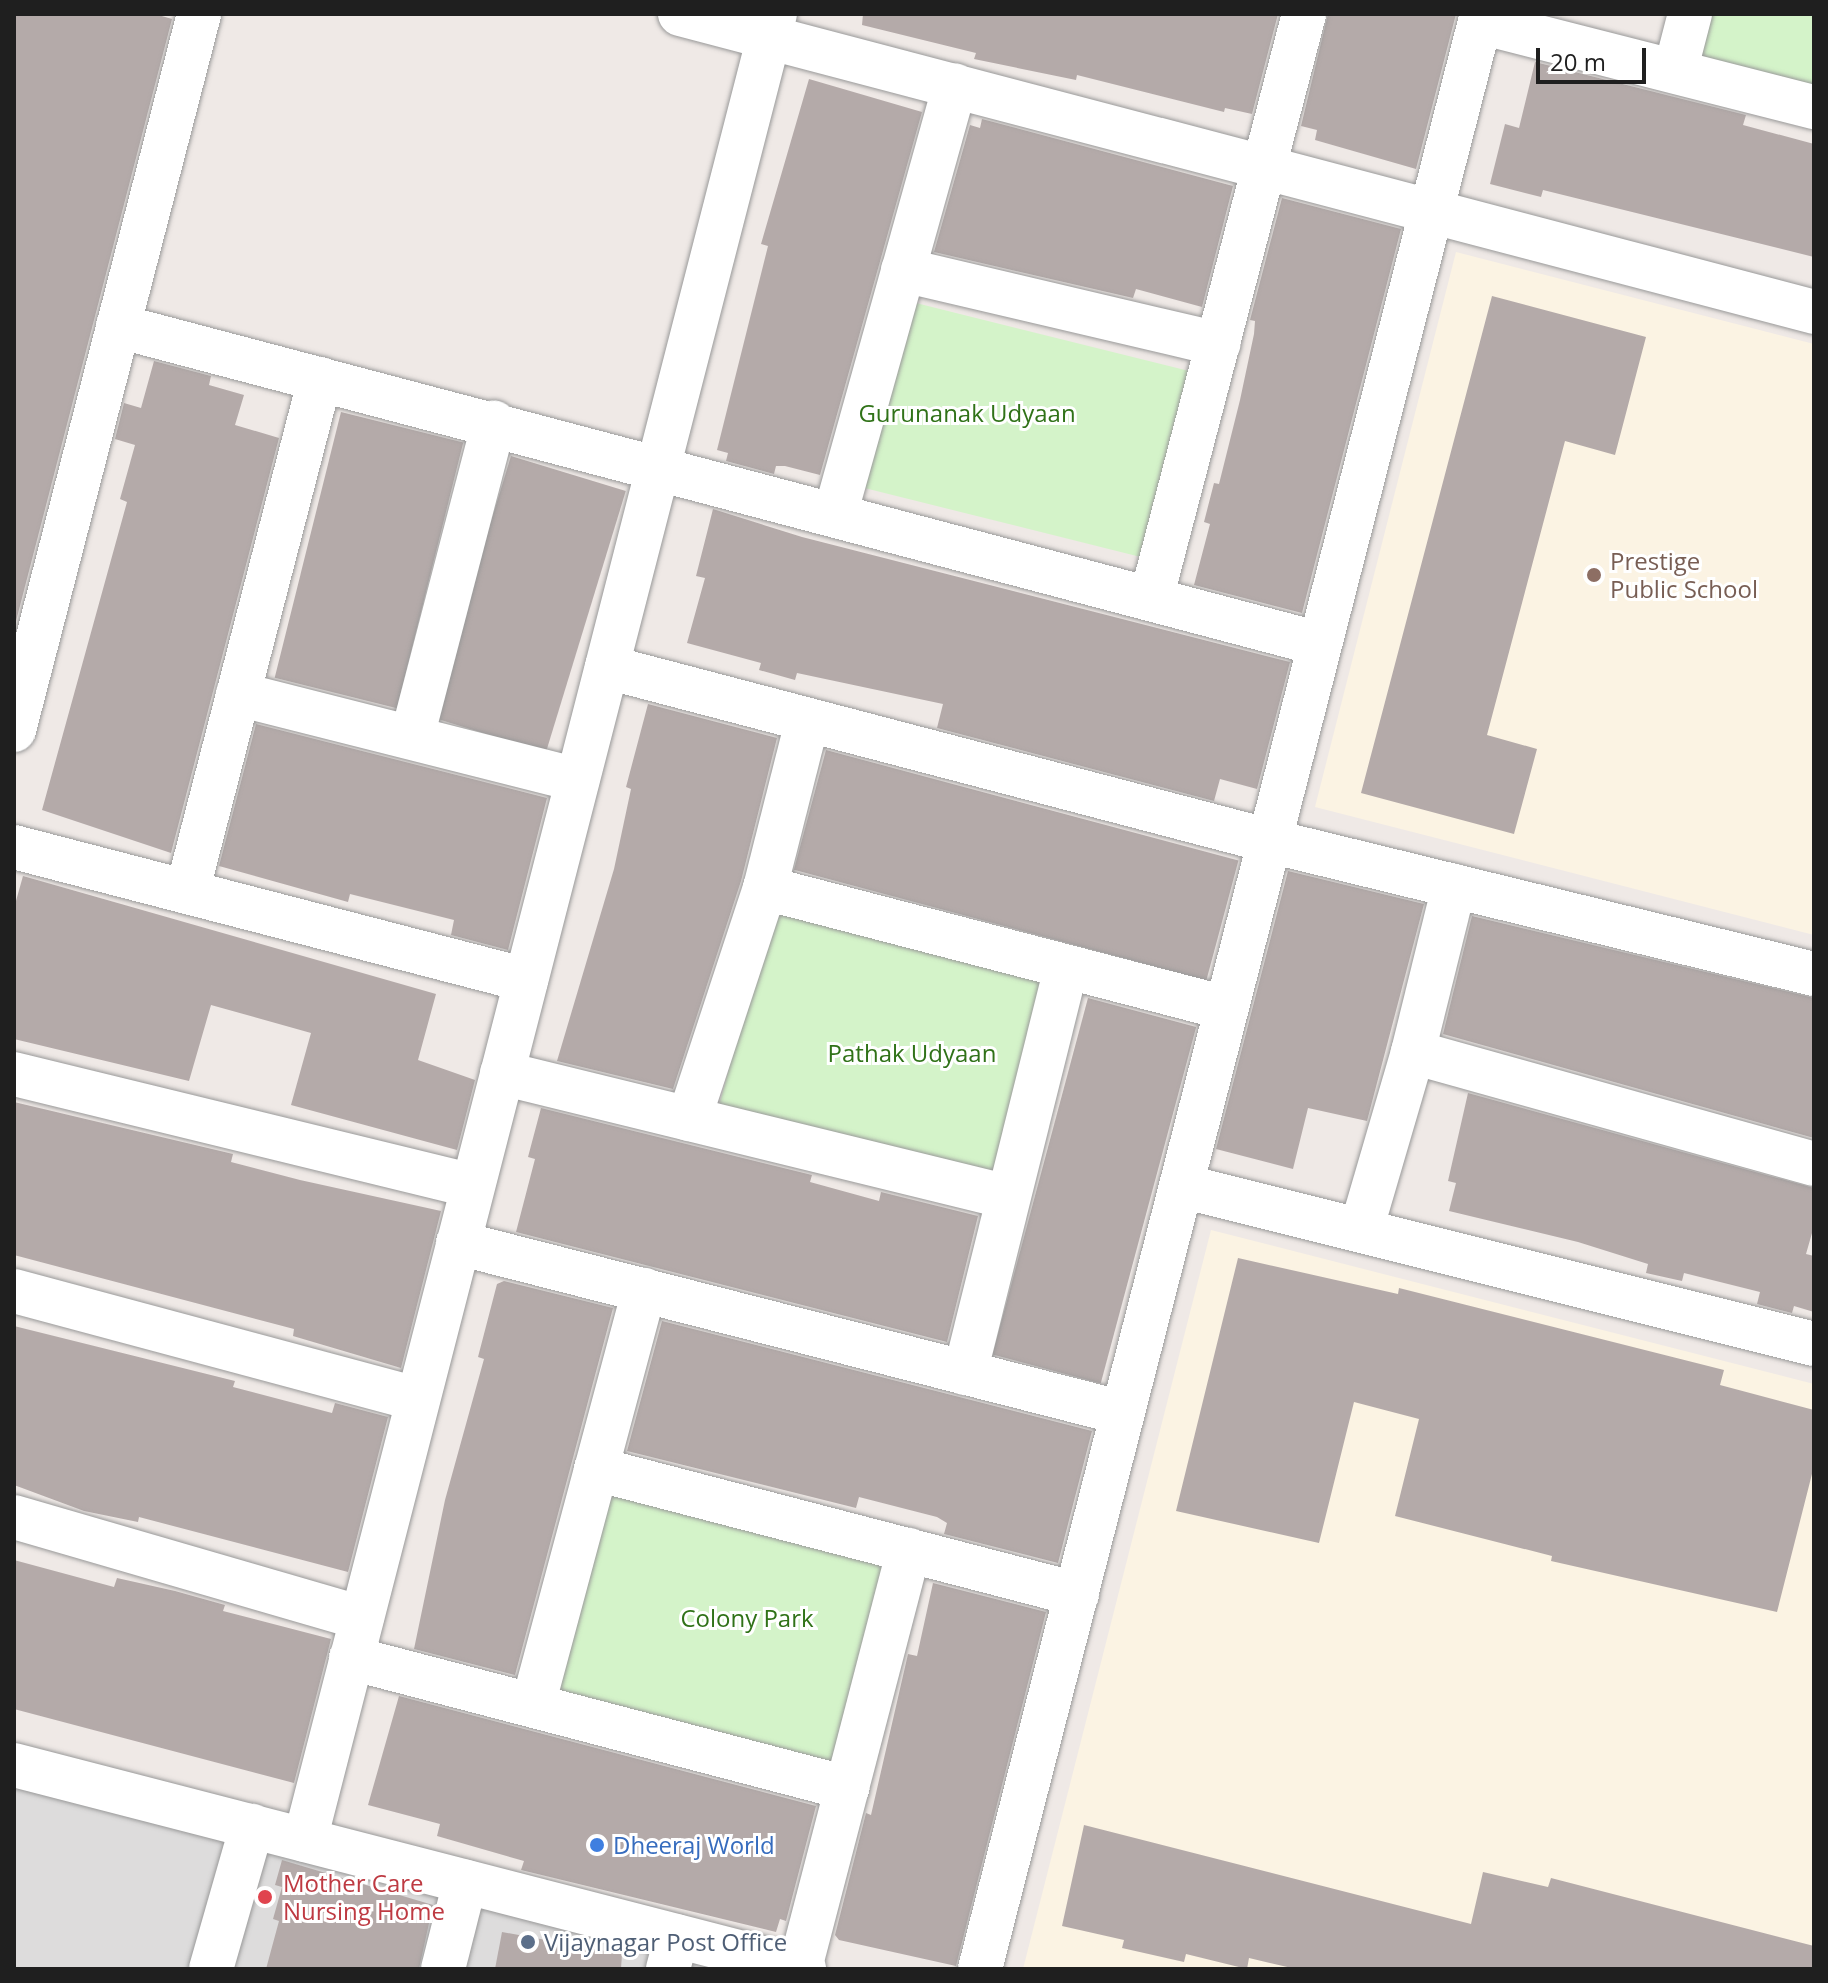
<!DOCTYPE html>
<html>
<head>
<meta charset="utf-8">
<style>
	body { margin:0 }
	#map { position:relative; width:1828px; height:1983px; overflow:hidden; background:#efe9e6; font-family:"Open Sans",sans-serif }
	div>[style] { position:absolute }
	.residential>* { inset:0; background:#dddcdc }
	.education>* { inset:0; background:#fbf3e3 }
	.park>* { inset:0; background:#d4f3c9; transform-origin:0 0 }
	.building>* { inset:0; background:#b4aaa9; transform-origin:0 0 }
	.roads { filter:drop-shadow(0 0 2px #999) drop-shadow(0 0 2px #999) }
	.minor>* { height:44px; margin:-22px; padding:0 22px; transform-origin:22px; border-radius:22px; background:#fff }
	.tertiary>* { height:44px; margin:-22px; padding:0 22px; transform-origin:22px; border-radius:22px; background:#fff }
	.dots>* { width:22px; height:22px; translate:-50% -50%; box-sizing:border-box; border:4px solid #fff; border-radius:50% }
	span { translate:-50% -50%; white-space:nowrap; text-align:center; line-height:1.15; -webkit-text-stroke:6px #fff; paint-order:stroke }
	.park-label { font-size:24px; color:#307218 }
	.education-label { font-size:24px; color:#785e54 }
	.left { translate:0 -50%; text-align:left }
	.shop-label { font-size:24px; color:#366cbe }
	.health-label { font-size:24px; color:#be3a42 }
	.service-label { font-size:24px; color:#4e5e75 }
	.frame { position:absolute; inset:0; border:16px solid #1f1f1f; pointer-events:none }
	.scale { position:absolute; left:1536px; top:48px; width:110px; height:36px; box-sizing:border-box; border:4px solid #1f1f1f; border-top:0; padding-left:10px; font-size:24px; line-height:28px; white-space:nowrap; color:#1f1f1f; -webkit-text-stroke:6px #fff; paint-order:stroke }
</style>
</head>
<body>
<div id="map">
	<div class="residential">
		<i style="clip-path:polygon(14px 1781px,733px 1969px,14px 1969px)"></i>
	</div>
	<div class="education">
		<i style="clip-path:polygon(1456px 252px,1814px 344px,1814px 935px,1315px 807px)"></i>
		<i style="clip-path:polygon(1211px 1230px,1814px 1384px,1814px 1969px,1023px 1969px)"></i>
	</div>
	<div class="park">
		<i style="clip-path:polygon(1704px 14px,1814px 14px,1814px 95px,1692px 64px)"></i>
		<i style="left:900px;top:299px;width:299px;height:192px;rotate:14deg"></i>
		<i style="left:772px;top:908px;width:286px;height:207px;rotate:15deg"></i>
		<i style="clip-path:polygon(607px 1489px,902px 1530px,840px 1764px,539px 1688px)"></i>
	</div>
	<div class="building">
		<i style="clip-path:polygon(14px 14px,155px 14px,172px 19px,15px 625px)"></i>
		<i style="clip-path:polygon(863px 14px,1278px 14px,1252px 114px,1225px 108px,1224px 112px,1077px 75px,1076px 80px,974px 59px,976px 53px,862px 25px)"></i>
		<i style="clip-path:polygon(1328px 14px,1456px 14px,1416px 169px,1315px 140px,1317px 130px,1301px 126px)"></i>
		<i style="clip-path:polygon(1535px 62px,1746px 115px,1743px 125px,1814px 144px,1814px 257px,1543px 190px,1541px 197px,1490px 184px,1505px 124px,1519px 128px)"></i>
		<i style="clip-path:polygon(809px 79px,922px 112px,820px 475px,785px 466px,776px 466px,774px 474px,726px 461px,728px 453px,717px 450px,768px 246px,761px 244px)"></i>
		<i style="clip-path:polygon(982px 119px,1233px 186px,1202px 307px,1136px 289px,1133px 298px,934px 252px,970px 125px,980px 128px)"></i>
		<i style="clip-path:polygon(1282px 198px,1401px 229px,1302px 613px,1194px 585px,1210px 524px,1204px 522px,1214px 483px,1219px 484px,1240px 400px,1254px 334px,1255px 321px,1250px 320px)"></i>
		<i style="clip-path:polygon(1492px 296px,1646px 337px,1615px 455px,1565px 441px,1487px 735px,1537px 749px,1514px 834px,1361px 793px)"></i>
		<i style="clip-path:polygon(154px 361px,211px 376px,209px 385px,244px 395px,235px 425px,279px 438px,171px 853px,42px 810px,127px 502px,120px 499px,135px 445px,115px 439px,124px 403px,141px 408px)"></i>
		<i style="left:341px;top:412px;width:126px;height:274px;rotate:14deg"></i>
		<i style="left:511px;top:456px;width:120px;height:273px;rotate:17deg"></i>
		<i style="clip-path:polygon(713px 509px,802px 537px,1290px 662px,1257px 789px,1220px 779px,1214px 801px,937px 728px,943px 704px,797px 673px,795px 680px,759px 670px,761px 663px,687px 643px,705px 578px,696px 576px)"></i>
		<i style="clip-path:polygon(648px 704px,777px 738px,741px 881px,673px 1089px,557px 1061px,614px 869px,631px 789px,626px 787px)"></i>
		<i style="clip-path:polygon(256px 724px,547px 798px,508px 950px,451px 935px,454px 920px,350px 894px,348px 902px,219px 866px)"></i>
		<i style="left:826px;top:750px;width:427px;height:124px;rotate:15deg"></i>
		<i style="clip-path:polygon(1288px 871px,1424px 904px,1367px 1121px,1308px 1108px,1293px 1169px,1216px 1149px)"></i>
		<i style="clip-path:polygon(23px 876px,436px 994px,418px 1060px,475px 1080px,457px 1150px,291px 1105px,311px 1033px,211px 1005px,189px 1081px,14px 1039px,14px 908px)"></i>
		<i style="clip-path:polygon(1472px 916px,1814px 998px,1814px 1138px,1443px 1034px)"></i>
		<i style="left:1088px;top:998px;width:112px;height:369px;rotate:15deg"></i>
		<i style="clip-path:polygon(1468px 1093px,1814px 1188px,1814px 1226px,1806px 1254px,1814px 1256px,1814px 1312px,1794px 1306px,1792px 1313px,1757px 1304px,1760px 1292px,1684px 1273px,1682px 1281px,1646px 1273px,1648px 1264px,1578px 1242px,1449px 1211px,1456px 1183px,1448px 1181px)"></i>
		<i style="clip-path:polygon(14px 1102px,233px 1154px,231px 1162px,300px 1180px,441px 1211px,401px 1368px,293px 1336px,294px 1329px,14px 1255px)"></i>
		<i style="clip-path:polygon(541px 1108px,812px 1175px,810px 1182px,879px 1201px,881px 1192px,978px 1216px,947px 1342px,516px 1232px,535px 1159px,528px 1157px)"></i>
		<i style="clip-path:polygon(1238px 1258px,1398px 1294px,1399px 1288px,1724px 1370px,1720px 1385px,1814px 1410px,1814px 1466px,1777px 1612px,1551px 1561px,1552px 1556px,1395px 1516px,1419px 1419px,1354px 1402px,1319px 1543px,1176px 1511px)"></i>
		<i style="clip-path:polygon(504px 1281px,613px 1308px,515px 1675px,414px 1649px,445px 1500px,484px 1359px,478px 1357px,497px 1284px)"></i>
		<i style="clip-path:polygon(662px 1321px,1092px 1431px,1058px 1563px,944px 1534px,947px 1523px,937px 1517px,859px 1497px,856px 1508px,627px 1451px)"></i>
		<i style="clip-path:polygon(14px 1326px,235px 1381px,233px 1387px,332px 1413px,335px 1403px,388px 1417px,348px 1572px,139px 1517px,138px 1522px,84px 1511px,14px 1485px)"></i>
		<i style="clip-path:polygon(14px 1560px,114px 1587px,117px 1578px,175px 1591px,225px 1605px,223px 1611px,331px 1639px,294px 1783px,14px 1709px)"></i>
		<i style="clip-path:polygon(933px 1583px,1046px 1612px,956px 1966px,839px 1940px,835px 1935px,866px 1813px,871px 1815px,908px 1654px,917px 1656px)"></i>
		<i style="clip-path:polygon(399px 1696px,816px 1806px,786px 1921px,780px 1919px,776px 1932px,521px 1870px,524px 1861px,437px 1836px,440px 1824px,368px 1805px)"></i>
		<i style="clip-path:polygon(1084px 1825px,1471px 1924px,1483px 1872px,1548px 1887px,1551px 1878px,1814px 1946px,1814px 1969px,1296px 1969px,1249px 1958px,1247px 1969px,1186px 1954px,1184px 1962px,1122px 1948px,1124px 1940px,1062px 1926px)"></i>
		<i style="clip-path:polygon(282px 1860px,433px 1905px,419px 1969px,266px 1969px,279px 1921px,273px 1919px,282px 1887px,275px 1885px)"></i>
		<i style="clip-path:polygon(502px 1932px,622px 1954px,621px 1969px,495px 1969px)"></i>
	</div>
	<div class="roads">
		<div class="minor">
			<i style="left:680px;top:14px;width:1173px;rotate:14.72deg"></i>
			<i style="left:1480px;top:22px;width:345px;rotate:14.3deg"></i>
			<i style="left:1676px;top:68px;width:56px;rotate:-75.5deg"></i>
			<i style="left:903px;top:270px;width:324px;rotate:13.2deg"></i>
			<i style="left:118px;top:326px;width:1243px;rotate:14.82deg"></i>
			<i style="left:835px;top:515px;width:446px;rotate:-74.4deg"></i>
			<i style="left:1151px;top:599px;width:605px;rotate:-75.34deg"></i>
			<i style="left:607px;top:667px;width:685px;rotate:14.71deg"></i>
			<i style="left:1270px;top:841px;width:560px;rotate:13.74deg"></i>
			<i style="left:238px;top:694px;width:350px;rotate:14.2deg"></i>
			<i style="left:14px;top:730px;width:740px;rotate:-75.51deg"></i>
			<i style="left:412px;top:737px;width:325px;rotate:-75.4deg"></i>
			<i style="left:14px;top:847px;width:529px;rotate:14.56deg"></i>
			<i style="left:765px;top:888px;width:477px;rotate:14.6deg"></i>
			<i style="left:187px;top:892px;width:530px;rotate:-75.47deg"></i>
			<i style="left:1413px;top:1052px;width:416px;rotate:15.6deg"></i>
			<i style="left:502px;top:1073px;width:521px;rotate:13.77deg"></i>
			<i style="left:14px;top:1074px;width:472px;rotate:13.7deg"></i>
			<i style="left:689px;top:1119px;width:243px;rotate:-71.8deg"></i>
			<i style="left:765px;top:888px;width:171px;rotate:-75.8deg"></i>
			<i style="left:1182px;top:1186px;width:651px;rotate:14.04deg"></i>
			<i style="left:1361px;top:1230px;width:185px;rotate:-73.7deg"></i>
			<i style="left:1413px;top:1052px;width:171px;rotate:-76.1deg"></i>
			<i style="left:458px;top:1243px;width:686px;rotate:14.34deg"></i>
			<i style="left:14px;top:1291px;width:418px;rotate:15deg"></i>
			<i style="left:965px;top:1373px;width:418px;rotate:-76deg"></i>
			<i style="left:596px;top:1469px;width:497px;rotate:14.6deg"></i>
			<i style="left:14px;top:1517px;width:362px;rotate:16.2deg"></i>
			<i style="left:351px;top:1658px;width:513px;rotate:14.69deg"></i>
			<i style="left:533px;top:1705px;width:430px;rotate:-75deg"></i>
			<i style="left:305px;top:1840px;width:1886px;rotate:-75.57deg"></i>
			<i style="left:800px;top:1968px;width:432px;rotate:-75.4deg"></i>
			<i style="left:211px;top:1969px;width:149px;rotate:-74deg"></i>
			<i style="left:443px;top:1969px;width:90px;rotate:-75.8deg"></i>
			<i style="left:668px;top:1969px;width:34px;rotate:-75deg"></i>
			<i style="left:980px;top:1969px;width:2018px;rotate:-75.6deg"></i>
		</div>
		<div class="tertiary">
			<i style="left:14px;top:1765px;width:816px;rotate:14.48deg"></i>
		</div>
	</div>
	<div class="dots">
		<i style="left:1594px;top:575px;background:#8d6e63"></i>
		<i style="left:597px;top:1845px;background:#3f7fe0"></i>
		<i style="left:265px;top:1897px;background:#e0444e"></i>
		<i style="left:528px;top:1942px;background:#5c6f8a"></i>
	</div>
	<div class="park-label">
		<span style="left:967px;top:413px">Gurunanak Udyaan</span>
		<span style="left:912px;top:1053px">Pathak Udyaan</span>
		<span style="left:747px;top:1618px">Colony Park</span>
	</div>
	<div class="education-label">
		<span class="left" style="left:1610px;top:575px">Prestige<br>Public School</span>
	</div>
	<div class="shop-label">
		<span class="left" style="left:613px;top:1845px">Dheeraj World</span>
	</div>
	<div class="health-label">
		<span class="left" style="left:283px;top:1897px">Mother Care<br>Nursing Home</span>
	</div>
	<div class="service-label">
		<span class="left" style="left:544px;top:1942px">Vijaynagar Post Office</span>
	</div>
	<div class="frame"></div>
	<div class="scale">20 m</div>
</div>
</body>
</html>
